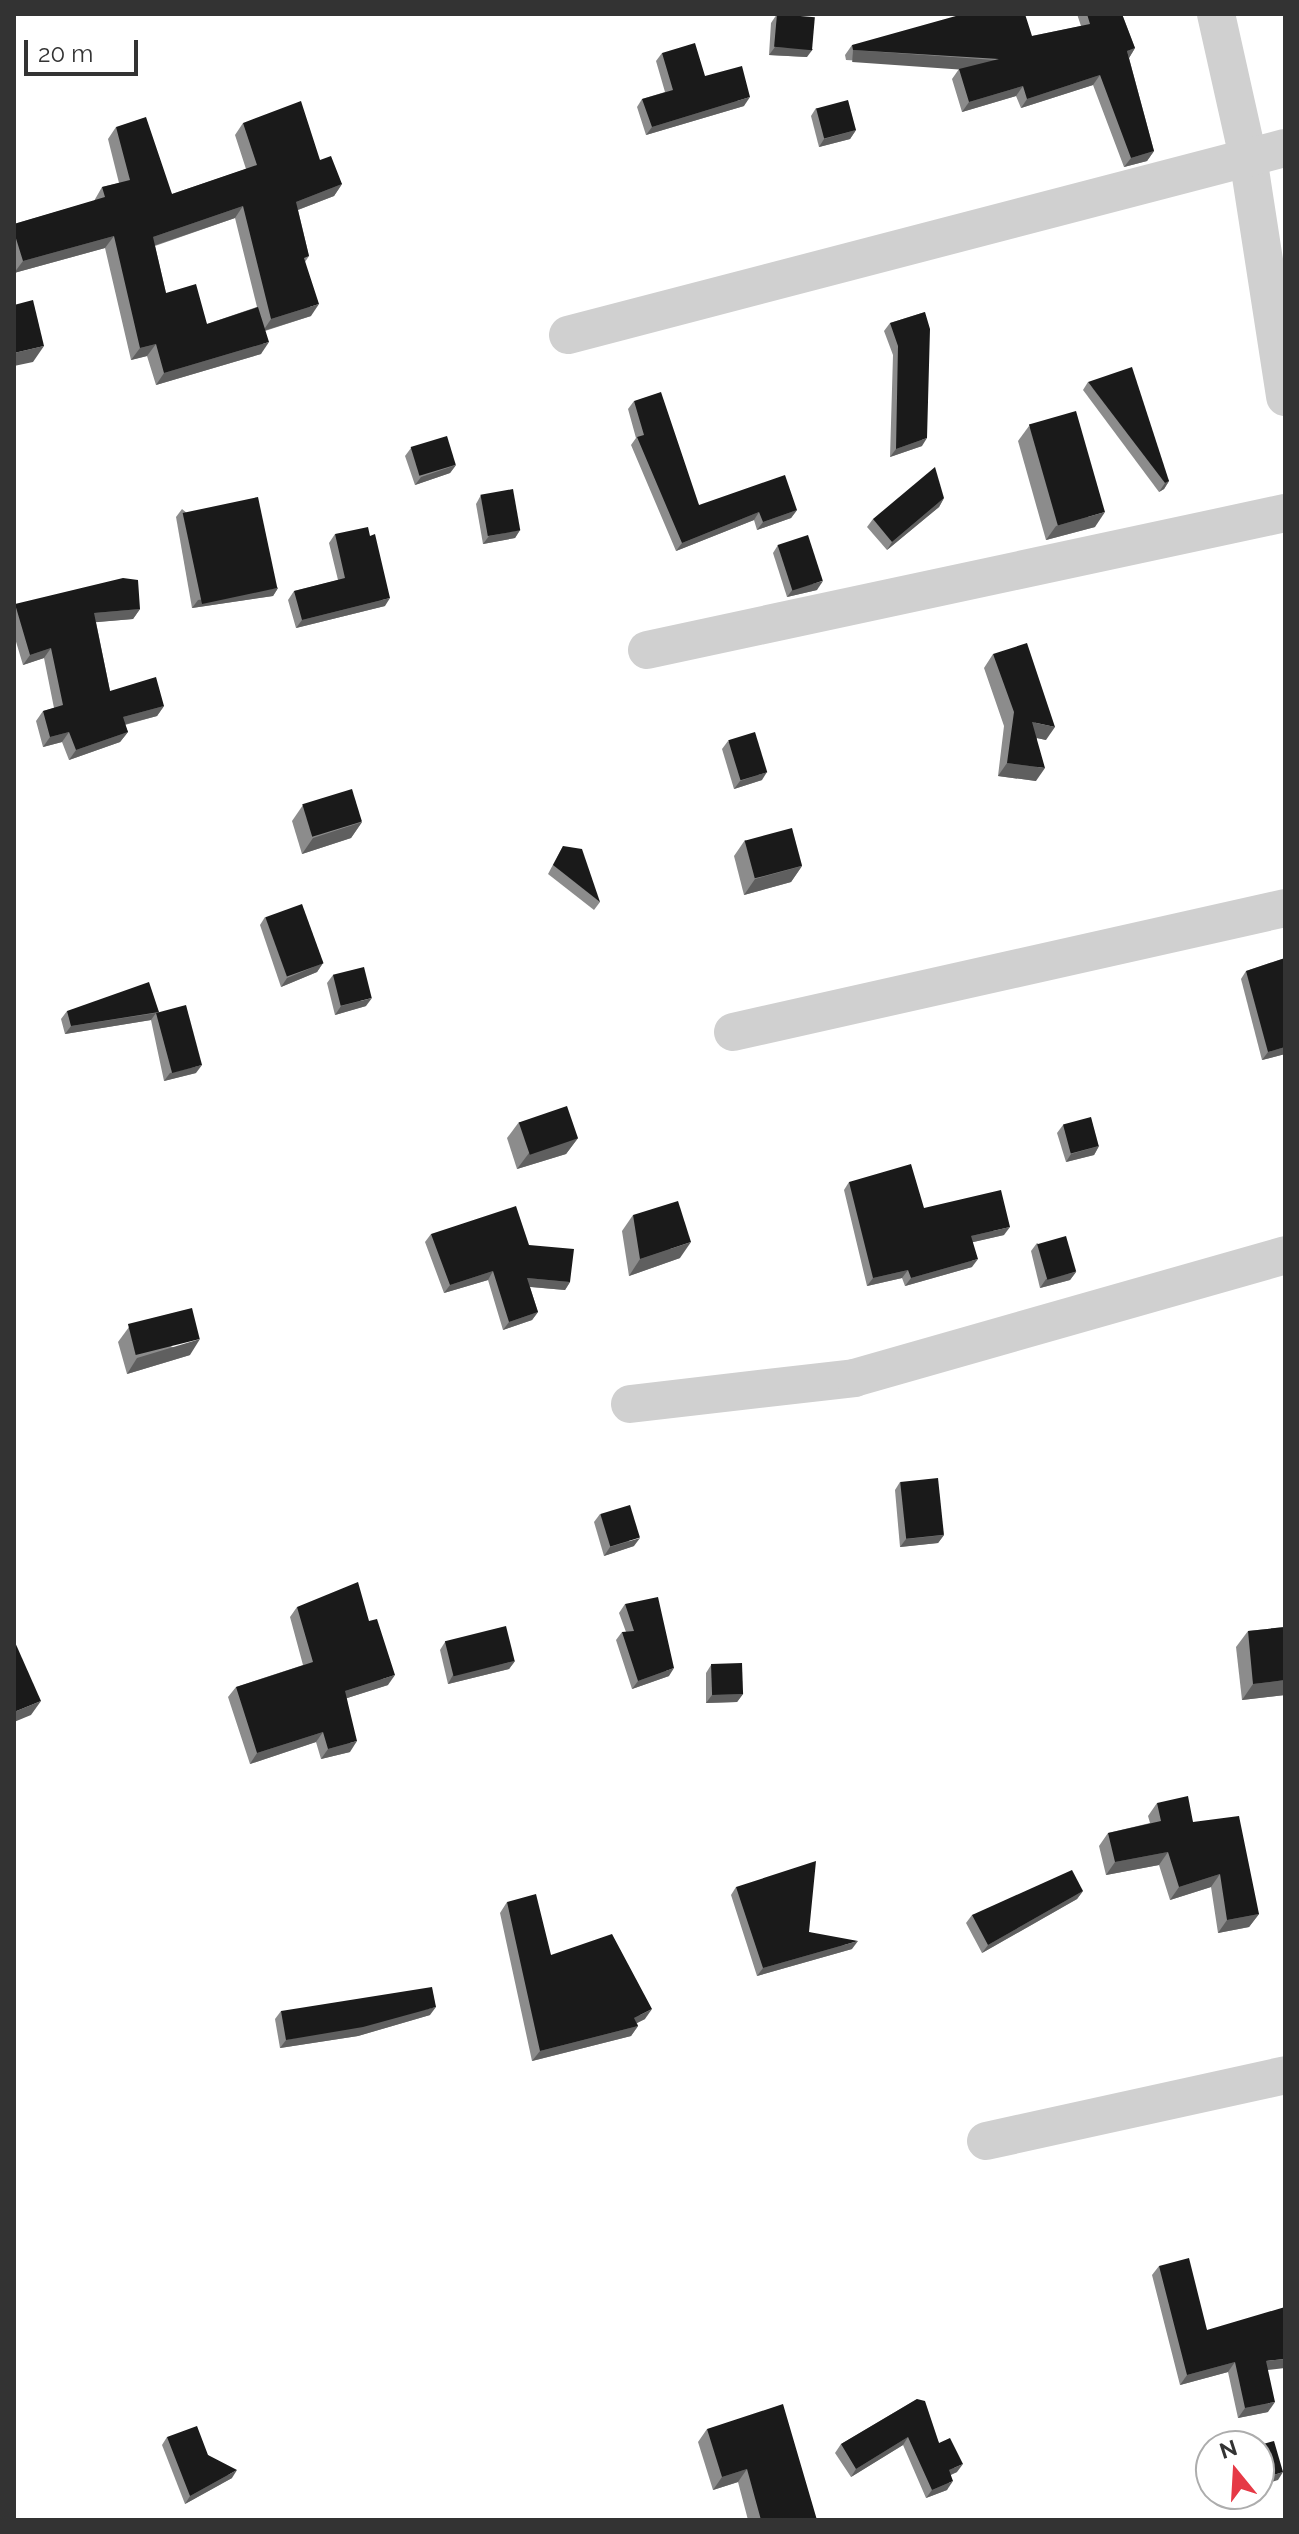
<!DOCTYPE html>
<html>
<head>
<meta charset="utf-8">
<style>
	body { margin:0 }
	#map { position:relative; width:1299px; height:2534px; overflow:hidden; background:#fff; font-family:Raleway,sans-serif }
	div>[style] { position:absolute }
	.minor>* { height:38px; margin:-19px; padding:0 19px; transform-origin:19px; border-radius:19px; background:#d0d0d0 }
	.wall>* { inset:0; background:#8c8c8c }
	.shaded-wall>* { inset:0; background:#5f5f5f; transform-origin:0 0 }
	.building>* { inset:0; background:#1a1a1a; transform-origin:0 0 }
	span { translate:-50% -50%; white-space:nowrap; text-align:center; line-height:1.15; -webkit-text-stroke:8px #fff; paint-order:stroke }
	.frame { position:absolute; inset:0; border:16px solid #333; pointer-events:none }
	.north { position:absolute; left:1195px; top:2430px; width:80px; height:80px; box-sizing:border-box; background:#fff; border:2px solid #adadad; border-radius:50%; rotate:342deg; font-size:22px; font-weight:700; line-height:32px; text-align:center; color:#333 }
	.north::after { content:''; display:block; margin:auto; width:28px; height:36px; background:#e63946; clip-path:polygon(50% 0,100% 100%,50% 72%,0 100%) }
	.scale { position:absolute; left:24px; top:40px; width:114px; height:36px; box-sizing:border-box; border:4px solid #333; border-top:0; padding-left:10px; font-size:24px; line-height:28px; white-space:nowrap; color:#333; -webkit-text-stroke:6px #fff; paint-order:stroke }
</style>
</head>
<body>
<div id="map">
	<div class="minor">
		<i style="left:1216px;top:14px;width:147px;rotate:77.4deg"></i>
		<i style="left:1248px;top:157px;width:243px;rotate:81.2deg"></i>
		<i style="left:568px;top:335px;width:741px;rotate:-14.62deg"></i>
		<i style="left:647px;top:650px;width:653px;rotate:-12.12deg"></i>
		<i style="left:733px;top:1032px;width:566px;rotate:-12.66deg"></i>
		<i style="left:630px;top:1404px;width:226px;rotate:-6.6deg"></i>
		<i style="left:854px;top:1378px;width:448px;rotate:-15.9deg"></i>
		<i style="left:986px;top:2141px;width:306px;rotate:-12.4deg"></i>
	</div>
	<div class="wall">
		<i style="clip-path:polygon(777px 14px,807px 57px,769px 55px,771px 23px)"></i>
		<i style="clip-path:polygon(1077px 14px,1122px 14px,1135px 48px,1129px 58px,1154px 151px,1147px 161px,1124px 167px,1093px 85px,1021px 108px,1016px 96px,962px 112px,952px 79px,959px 69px,968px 67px,846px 60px,845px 55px,852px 45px,1032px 36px,1081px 26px)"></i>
		<i style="clip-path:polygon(662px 53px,705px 76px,744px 106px,646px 135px,637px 107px,642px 99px,665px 92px,656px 61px)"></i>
		<i style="clip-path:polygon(816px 108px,856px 130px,850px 139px,819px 147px,811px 116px)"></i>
		<i style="clip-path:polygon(evenodd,243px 123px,320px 160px,342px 184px,334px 196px,298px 210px,309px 256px,305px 262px,311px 316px,265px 331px,261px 354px,156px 385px,147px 356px,131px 360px,105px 248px,14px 273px,14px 224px,94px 201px,102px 187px,119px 183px,108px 139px,116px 127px,172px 194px,246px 169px,235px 135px,243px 123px,235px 218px,257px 307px,207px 324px,166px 293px,155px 246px,235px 218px)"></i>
		<i style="clip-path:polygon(925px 312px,922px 446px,890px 457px,893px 355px,884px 331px,890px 323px)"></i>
		<i style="clip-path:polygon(1088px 382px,1169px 481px,1164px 489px,1159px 492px,1083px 390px)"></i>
		<i style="clip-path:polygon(634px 401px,699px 505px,797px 510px,791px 518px,757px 530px,754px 520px,676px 551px,631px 445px,636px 438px,628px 409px)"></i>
		<i style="clip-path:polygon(1029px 426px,1095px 527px,1046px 540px,1018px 441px)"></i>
		<i style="clip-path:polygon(411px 448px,456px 465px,450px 473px,415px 485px,405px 456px)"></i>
		<i style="clip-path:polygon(481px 495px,520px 530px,515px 538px,483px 544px,476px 504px)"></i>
		<i style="clip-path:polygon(944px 498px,939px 507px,887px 550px,867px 527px,873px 519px)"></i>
		<i style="clip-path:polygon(182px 509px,278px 588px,273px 596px,192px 608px,176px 517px)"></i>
		<i style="clip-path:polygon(335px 534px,385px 606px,296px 628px,288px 600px,294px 591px,338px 580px,329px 543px)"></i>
		<i style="clip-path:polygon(778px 545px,817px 590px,787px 597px,773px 553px)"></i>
		<i style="clip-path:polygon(15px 604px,140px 609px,133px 619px,96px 622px,110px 691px,164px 706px,157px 716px,125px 725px,128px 732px,120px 742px,69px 760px,62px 742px,43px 747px,36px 721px,43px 711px,54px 708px,44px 658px,23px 665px,14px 635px)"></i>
		<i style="clip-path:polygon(993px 654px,1046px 740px,1037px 738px,1036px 781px,998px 776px,1004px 726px,984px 668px)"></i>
		<i style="clip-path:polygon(728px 741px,762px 780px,734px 789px,722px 749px)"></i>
		<i style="clip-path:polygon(303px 805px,362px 822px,351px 838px,302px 854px,292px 821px)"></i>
		<i style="clip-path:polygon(745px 840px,802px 866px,791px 882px,744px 895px,734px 856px)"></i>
		<i style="clip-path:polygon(563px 846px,600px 902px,594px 910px,548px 874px)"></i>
		<i style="clip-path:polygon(265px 917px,323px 963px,317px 972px,281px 987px,260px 925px)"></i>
		<i style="clip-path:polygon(1285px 958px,1285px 1054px,1262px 1060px,1241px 979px,1246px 971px)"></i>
		<i style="clip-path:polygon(333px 975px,366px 1006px,335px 1015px,327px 983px)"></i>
		<i style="clip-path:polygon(67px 1011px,159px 1012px,196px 1073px,164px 1081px,151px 1020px,65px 1034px,61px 1019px)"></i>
		<i style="clip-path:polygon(519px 1122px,578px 1138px,566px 1154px,517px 1169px,507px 1138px)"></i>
		<i style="clip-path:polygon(1063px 1125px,1099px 1146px,1094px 1155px,1066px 1162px,1057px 1133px)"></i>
		<i style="clip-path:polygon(849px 1182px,924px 1208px,1004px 1235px,973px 1242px,972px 1267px,905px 1286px,902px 1278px,867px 1286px,844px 1190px)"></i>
		<i style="clip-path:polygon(633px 1215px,680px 1258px,629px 1276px,622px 1231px)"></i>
		<i style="clip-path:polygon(431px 1234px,529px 1245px,570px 1282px,565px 1290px,530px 1287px,538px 1312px,532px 1320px,503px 1330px,488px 1280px,444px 1293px,425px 1242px)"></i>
		<i style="clip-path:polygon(1037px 1243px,1076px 1272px,1070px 1280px,1040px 1288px,1031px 1251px)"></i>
		<i style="clip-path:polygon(129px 1327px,190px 1355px,127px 1374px,118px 1342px)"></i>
		<i style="clip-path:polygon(900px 1482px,944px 1535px,938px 1543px,900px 1547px,895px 1490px)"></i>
		<i style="clip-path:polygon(600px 1514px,634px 1546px,604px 1556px,594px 1522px)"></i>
		<i style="clip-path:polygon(625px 1604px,669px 1676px,632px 1689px,616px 1640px,622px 1632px,626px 1632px,619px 1613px)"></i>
		<i style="clip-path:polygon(297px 1607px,388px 1685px,347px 1698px,350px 1752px,321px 1759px,316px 1742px,250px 1764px,228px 1697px,236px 1687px,303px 1665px,290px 1617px)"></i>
		<i style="clip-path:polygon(1285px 1627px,1285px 1695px,1242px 1700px,1236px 1647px,1248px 1631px)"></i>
		<i style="clip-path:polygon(445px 1642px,515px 1661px,509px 1669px,448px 1684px,440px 1650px)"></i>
		<i style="clip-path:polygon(711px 1665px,743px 1694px,737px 1702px,706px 1703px,706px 1673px)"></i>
		<i style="clip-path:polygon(1157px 1803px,1193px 1822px,1259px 1914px,1249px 1927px,1218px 1933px,1211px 1887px,1170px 1900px,1159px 1865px,1106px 1875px,1099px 1846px,1108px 1833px,1150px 1823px,1148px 1816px)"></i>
		<i style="clip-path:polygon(736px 1887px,809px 1932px,852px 1949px,757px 1976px,731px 1895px)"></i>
		<i style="clip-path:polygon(1083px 1891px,1077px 1899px,982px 1953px,966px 1923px,972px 1915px)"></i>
		<i style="clip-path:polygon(507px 1902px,551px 1955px,645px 2019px,637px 2023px,638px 2026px,631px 2036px,532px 2061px,500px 1913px)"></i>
		<i style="clip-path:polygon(281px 2011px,430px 2015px,358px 2036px,280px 2048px,275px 2019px)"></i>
		<i style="clip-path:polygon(1159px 2266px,1207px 2330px,1268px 2370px,1268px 2412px,1238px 2418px,1228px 2372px,1180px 2385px,1152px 2275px)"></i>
		<i style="clip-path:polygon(917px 2399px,939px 2443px,957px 2472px,951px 2475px,947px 2490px,926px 2498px,903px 2445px,851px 2477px,835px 2453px,841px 2444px)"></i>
		<i style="clip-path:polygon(707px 2429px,817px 2520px,748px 2520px,738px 2482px,713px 2490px,698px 2442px)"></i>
		<i style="clip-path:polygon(167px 2437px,208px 2455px,232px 2478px,185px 2504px,162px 2445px)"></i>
	</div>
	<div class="shaded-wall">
		<i style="clip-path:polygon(775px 47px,813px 49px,807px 57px,769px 55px)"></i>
		<i style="clip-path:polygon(1135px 48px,1129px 58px,1127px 51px)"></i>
		<i style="left:853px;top:50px;width:146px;height:12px;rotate:4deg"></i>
		<i style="clip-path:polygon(1100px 75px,1093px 85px,1021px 108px,1027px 99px)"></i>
		<i style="clip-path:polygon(1023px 86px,1016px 96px,962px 112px,969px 102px)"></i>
		<i style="clip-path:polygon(750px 97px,744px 106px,646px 135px,652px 127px)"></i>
		<i style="clip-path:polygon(856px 130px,850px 139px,819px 147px,824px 139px)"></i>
		<i style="clip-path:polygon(1154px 151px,1147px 161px,1124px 167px,1131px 158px)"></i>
		<i style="clip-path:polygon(342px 184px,334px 196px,287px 214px,296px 202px)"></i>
		<i style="clip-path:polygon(243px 206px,235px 218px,144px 249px,153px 237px)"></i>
		<i style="clip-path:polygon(114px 236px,105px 248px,14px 273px,23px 261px)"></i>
		<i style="clip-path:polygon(319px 304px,311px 316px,263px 331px,271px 319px)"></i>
		<i style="clip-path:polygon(269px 342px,261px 354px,156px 385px,164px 373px)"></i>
		<i style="clip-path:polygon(156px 344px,147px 356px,131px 360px,140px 348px)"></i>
		<i style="clip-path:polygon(44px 346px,33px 362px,14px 366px,14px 353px)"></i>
		<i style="clip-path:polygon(927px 438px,922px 446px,890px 457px,896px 449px)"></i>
		<i style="clip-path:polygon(456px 465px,450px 473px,415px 485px,421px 477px)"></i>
		<i style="clip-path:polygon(1169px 481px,1164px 489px,1159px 492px,1165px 483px)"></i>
		<i style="clip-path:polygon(944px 498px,939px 507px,887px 550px,892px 542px)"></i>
		<i style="clip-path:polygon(797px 510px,791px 518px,757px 530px,763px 522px)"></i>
		<i style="clip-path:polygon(759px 512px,754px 520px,676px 551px,682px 543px)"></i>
		<i style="clip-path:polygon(1105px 512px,1095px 527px,1046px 540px,1056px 526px)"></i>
		<i style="clip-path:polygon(520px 530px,515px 538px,483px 544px,489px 536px)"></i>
		<i style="clip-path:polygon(823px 581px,817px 590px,787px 597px,793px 589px)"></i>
		<i style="clip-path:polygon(278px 588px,273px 596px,192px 608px,198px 600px)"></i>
		<i style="clip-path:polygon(390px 598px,385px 606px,296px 628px,302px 620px)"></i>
		<i style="clip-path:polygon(140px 609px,133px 619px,87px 623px,94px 613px)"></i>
		<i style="clip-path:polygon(51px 648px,44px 658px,23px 665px,30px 655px)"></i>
		<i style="clip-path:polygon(164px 706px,157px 716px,115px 727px,123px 717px)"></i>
		<i style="clip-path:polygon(1032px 722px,1055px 727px,1046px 740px,1023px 735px)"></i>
		<i style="clip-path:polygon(69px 732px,62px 742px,43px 747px,50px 737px)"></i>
		<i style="clip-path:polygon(128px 732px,120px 742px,69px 760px,76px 750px)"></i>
		<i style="clip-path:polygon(1007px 763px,1045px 768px,1036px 781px,998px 776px)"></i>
		<i style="clip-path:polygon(767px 772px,762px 780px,734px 789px,740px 781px)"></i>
		<i style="clip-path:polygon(362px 822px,351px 838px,302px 854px,313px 838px)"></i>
		<i style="clip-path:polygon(802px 866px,791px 882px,744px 895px,755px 879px)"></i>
		<i style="clip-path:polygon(323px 963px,317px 972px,281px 987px,287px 978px)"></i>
		<i style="clip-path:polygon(372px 998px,366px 1006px,335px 1015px,341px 1006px)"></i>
		<i style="clip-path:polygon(156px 1013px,151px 1020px,65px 1034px,71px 1026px)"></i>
		<i style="clip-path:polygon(1285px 1047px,1285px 1054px,1262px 1060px,1268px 1052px)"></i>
		<i style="clip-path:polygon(202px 1065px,196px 1073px,164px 1081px,170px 1073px)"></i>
		<i style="clip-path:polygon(578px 1138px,566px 1154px,517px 1169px,529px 1153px)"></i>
		<i style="clip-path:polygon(1099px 1146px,1094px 1155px,1066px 1162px,1071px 1154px)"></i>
		<i style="clip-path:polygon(1010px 1227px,1004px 1235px,965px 1244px,971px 1236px)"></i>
		<i style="clip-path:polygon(691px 1242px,680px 1258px,629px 1276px,640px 1259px)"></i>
		<i style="clip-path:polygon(978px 1259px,972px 1267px,905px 1286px,911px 1278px)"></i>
		<i style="clip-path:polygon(908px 1270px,902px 1278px,867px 1286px,873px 1278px)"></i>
		<i style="clip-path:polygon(493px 1271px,488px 1280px,444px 1293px,450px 1285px)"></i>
		<i style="clip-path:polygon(1076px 1272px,1070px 1280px,1040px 1288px,1046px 1279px)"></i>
		<i style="clip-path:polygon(527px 1278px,570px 1282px,565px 1290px,521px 1286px)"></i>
		<i style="clip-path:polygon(538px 1312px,532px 1320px,503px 1330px,509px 1322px)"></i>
		<i style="clip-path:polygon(200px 1339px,190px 1355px,127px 1374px,137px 1358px)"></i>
		<i style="clip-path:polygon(944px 1535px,938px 1543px,900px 1547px,906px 1539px)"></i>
		<i style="clip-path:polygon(640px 1538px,634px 1546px,604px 1556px,610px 1547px)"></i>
		<i style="clip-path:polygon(515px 1661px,509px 1669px,448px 1684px,453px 1675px)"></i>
		<i style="clip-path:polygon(674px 1668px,669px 1676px,632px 1689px,638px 1681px)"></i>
		<i style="clip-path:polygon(395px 1675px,388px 1685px,338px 1701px,345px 1691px)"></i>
		<i style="clip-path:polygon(1285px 1680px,1285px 1695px,1242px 1700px,1253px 1684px)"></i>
		<i style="clip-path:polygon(743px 1694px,737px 1702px,706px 1703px,712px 1695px)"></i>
		<i style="clip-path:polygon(41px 1701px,31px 1715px,14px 1722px,14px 1712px)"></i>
		<i style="clip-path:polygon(323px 1732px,316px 1742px,250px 1764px,257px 1753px)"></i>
		<i style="clip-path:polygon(357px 1741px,350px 1752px,321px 1759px,328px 1749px)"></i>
		<i style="clip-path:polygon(1168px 1852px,1159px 1865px,1106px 1875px,1115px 1862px)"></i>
		<i style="clip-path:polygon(1220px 1874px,1211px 1887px,1170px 1900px,1179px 1887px)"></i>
		<i style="clip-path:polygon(1083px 1891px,1077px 1899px,982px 1953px,988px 1945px)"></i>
		<i style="clip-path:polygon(1259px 1914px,1249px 1927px,1218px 1933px,1227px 1920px)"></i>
		<i style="clip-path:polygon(858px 1941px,852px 1949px,757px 1976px,763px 1968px)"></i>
		<i style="clip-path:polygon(436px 2007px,430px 2015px,358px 2036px,280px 2048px,286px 2040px)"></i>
		<i style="clip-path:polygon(652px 2009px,645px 2019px,627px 2028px,634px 2018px)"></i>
		<i style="clip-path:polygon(638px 2026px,631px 2036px,532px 2061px,540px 2051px)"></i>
		<i style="clip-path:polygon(1285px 2359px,1285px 2368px,1259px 2371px,1266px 2361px)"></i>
		<i style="clip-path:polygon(1235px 2362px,1228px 2372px,1180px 2385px,1187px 2375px)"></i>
		<i style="clip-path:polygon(1275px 2402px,1268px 2412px,1238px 2418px,1245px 2408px)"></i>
		<i style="clip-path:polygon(908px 2437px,903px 2445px,851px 2477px,856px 2469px)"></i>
		<i style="clip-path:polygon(963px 2464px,957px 2472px,943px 2478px,949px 2470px)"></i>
		<i style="clip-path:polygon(747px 2469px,738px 2482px,713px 2490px,722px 2477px)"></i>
		<i style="clip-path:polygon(237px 2470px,232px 2478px,185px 2504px,190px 2496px)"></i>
		<i style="clip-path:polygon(1283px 2472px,1278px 2480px,1259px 2486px,1259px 2480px)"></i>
		<i style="clip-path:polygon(953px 2481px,947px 2490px,926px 2498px,932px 2490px)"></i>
	</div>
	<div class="building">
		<i style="left:777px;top:14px;width:38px;height:33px;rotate:5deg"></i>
		<i style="clip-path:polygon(963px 14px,1025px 14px,1032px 36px,1090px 24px,1087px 14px,1122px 14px,1135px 48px,1127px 51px,1154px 151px,1131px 158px,1100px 75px,1027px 99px,1023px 86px,969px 102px,959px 69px,999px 59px,853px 50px,852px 45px)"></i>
		<i style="clip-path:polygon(695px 43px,705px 76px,742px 66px,750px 97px,652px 127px,642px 99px,673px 90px,662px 53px)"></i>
		<i style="left:848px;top:100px;width:31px;height:33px;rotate:75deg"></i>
		<i style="clip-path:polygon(301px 101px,320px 160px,331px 156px,342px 184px,296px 202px,309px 256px,304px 258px,319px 304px,271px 319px,243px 206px,153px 237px,166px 293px,196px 284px,207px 324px,258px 307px,269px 342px,164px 373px,156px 344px,140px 348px,114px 236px,23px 261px,14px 232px,14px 224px,105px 197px,102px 187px,130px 180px,116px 127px,146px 117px,172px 194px,257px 165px,243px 123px)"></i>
		<i style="clip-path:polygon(33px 300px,44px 346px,14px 353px,14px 305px)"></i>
		<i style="clip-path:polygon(925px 312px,930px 329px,927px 438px,896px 449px,898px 346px,890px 323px)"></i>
		<i style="clip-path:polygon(1132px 367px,1169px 481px,1165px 483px,1088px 382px)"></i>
		<i style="clip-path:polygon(661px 392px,699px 505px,785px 475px,797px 510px,763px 522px,759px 512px,682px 543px,637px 437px,644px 435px,634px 401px)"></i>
		<i style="left:1076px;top:411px;width:105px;height:49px;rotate:74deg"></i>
		<i style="left:447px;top:436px;width:30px;height:38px;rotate:73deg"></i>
		<i style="clip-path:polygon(935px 467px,944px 498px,892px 542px,873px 519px)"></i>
		<i style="left:513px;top:489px;width:42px;height:33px;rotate:80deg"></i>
		<i style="left:258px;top:497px;width:93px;height:77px;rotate:78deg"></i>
		<i style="clip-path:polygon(368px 527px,370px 536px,375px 534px,390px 598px,302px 620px,294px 591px,345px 578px,335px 534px)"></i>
		<i style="left:808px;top:535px;width:48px;height:32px;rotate:72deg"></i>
		<i style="clip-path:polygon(123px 578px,138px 580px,140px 609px,94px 613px,110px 691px,156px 677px,164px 706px,123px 717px,128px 732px,76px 750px,69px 732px,50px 737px,43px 711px,63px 705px,51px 648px,30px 655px,15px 604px)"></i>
		<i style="clip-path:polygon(1027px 643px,1055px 727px,1032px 722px,1045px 768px,1007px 763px,1014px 712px,993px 654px)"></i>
		<i style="left:755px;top:732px;width:42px;height:28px;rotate:73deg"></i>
		<i style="left:352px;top:789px;width:34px;height:52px;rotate:73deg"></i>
		<i style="left:792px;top:828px;width:39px;height:49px;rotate:75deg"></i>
		<i style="clip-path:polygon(563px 846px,582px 849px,600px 902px,553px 865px)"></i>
		<i style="left:302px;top:904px;width:63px;height:39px;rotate:70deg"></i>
		<i style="clip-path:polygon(1285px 958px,1285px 1047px,1268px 1052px,1246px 971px)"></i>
		<i style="left:364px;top:967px;width:32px;height:32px;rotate:76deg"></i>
		<i style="clip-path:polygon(149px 982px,159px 1012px,71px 1026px,67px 1011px)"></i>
		<i style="left:186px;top:1005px;width:62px;height:31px;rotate:75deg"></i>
		<i style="left:567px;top:1106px;width:34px;height:51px;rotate:71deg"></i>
		<i style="left:1091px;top:1117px;width:30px;height:29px;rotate:75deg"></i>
		<i style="clip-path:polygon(911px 1164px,924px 1208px,1001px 1190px,1010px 1227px,971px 1236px,978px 1259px,911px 1278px,908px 1270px,873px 1278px,849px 1182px)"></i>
		<i style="clip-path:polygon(678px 1201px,691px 1242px,640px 1259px,633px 1215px)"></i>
		<i style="clip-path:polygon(516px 1206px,529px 1245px,574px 1249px,570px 1282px,527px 1278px,538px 1312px,509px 1322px,493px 1271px,450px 1285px,431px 1234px)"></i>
		<i style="left:1066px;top:1236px;width:37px;height:30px;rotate:74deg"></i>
		<i style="left:192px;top:1308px;width:32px;height:66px;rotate:76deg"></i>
		<i style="left:938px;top:1478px;width:57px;height:38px;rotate:84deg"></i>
		<i style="left:630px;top:1505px;width:34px;height:31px;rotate:73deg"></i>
		<i style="clip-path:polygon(358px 1582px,369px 1621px,377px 1619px,395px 1675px,345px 1691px,357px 1741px,328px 1749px,323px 1732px,257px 1753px,236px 1687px,313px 1662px,297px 1607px)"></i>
		<i style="clip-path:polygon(658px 1597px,674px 1668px,638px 1681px,622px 1632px,634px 1631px,625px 1604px)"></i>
		<i style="left:506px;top:1626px;width:36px;height:63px;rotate:76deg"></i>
		<i style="clip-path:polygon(1285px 1627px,1285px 1680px,1253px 1684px,1248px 1631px)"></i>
		<i style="clip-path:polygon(14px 1640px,41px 1701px,14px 1712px)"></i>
		<i style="left:742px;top:1663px;width:31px;height:31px;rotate:88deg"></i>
		<i style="clip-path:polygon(1188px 1796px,1193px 1822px,1239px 1816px,1259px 1914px,1227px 1920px,1220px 1874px,1179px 1887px,1168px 1852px,1115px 1862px,1108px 1833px,1161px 1821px,1157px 1803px)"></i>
		<i style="clip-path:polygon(816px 1861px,809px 1932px,858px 1941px,763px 1968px,736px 1887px)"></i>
		<i style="clip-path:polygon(1072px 1870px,1083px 1891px,988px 1945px,972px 1915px)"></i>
		<i style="clip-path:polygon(536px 1894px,551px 1955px,612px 1934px,652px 2009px,634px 2018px,638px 2026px,540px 2051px,507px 1902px)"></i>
		<i style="clip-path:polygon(432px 1987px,436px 2007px,363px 2027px,286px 2040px,281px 2011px)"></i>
		<i style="clip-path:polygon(1189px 2258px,1207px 2330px,1285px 2307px,1285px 2359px,1266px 2361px,1275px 2402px,1245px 2408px,1235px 2362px,1187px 2375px,1159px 2266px)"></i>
		<i style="clip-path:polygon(917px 2399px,925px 2401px,939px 2443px,950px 2438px,963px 2464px,949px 2470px,953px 2481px,932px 2490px,908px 2437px,856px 2469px,841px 2444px)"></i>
		<i style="clip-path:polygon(783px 2404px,817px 2520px,761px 2520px,747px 2469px,722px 2477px,707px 2429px)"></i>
		<i style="clip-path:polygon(197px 2426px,208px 2455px,237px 2470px,190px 2496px,167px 2437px)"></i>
		<i style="clip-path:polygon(1274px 2441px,1283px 2472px,1259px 2480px,1259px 2446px,1256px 2446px)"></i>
	</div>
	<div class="frame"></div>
	<div class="north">N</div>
	<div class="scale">20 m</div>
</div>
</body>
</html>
